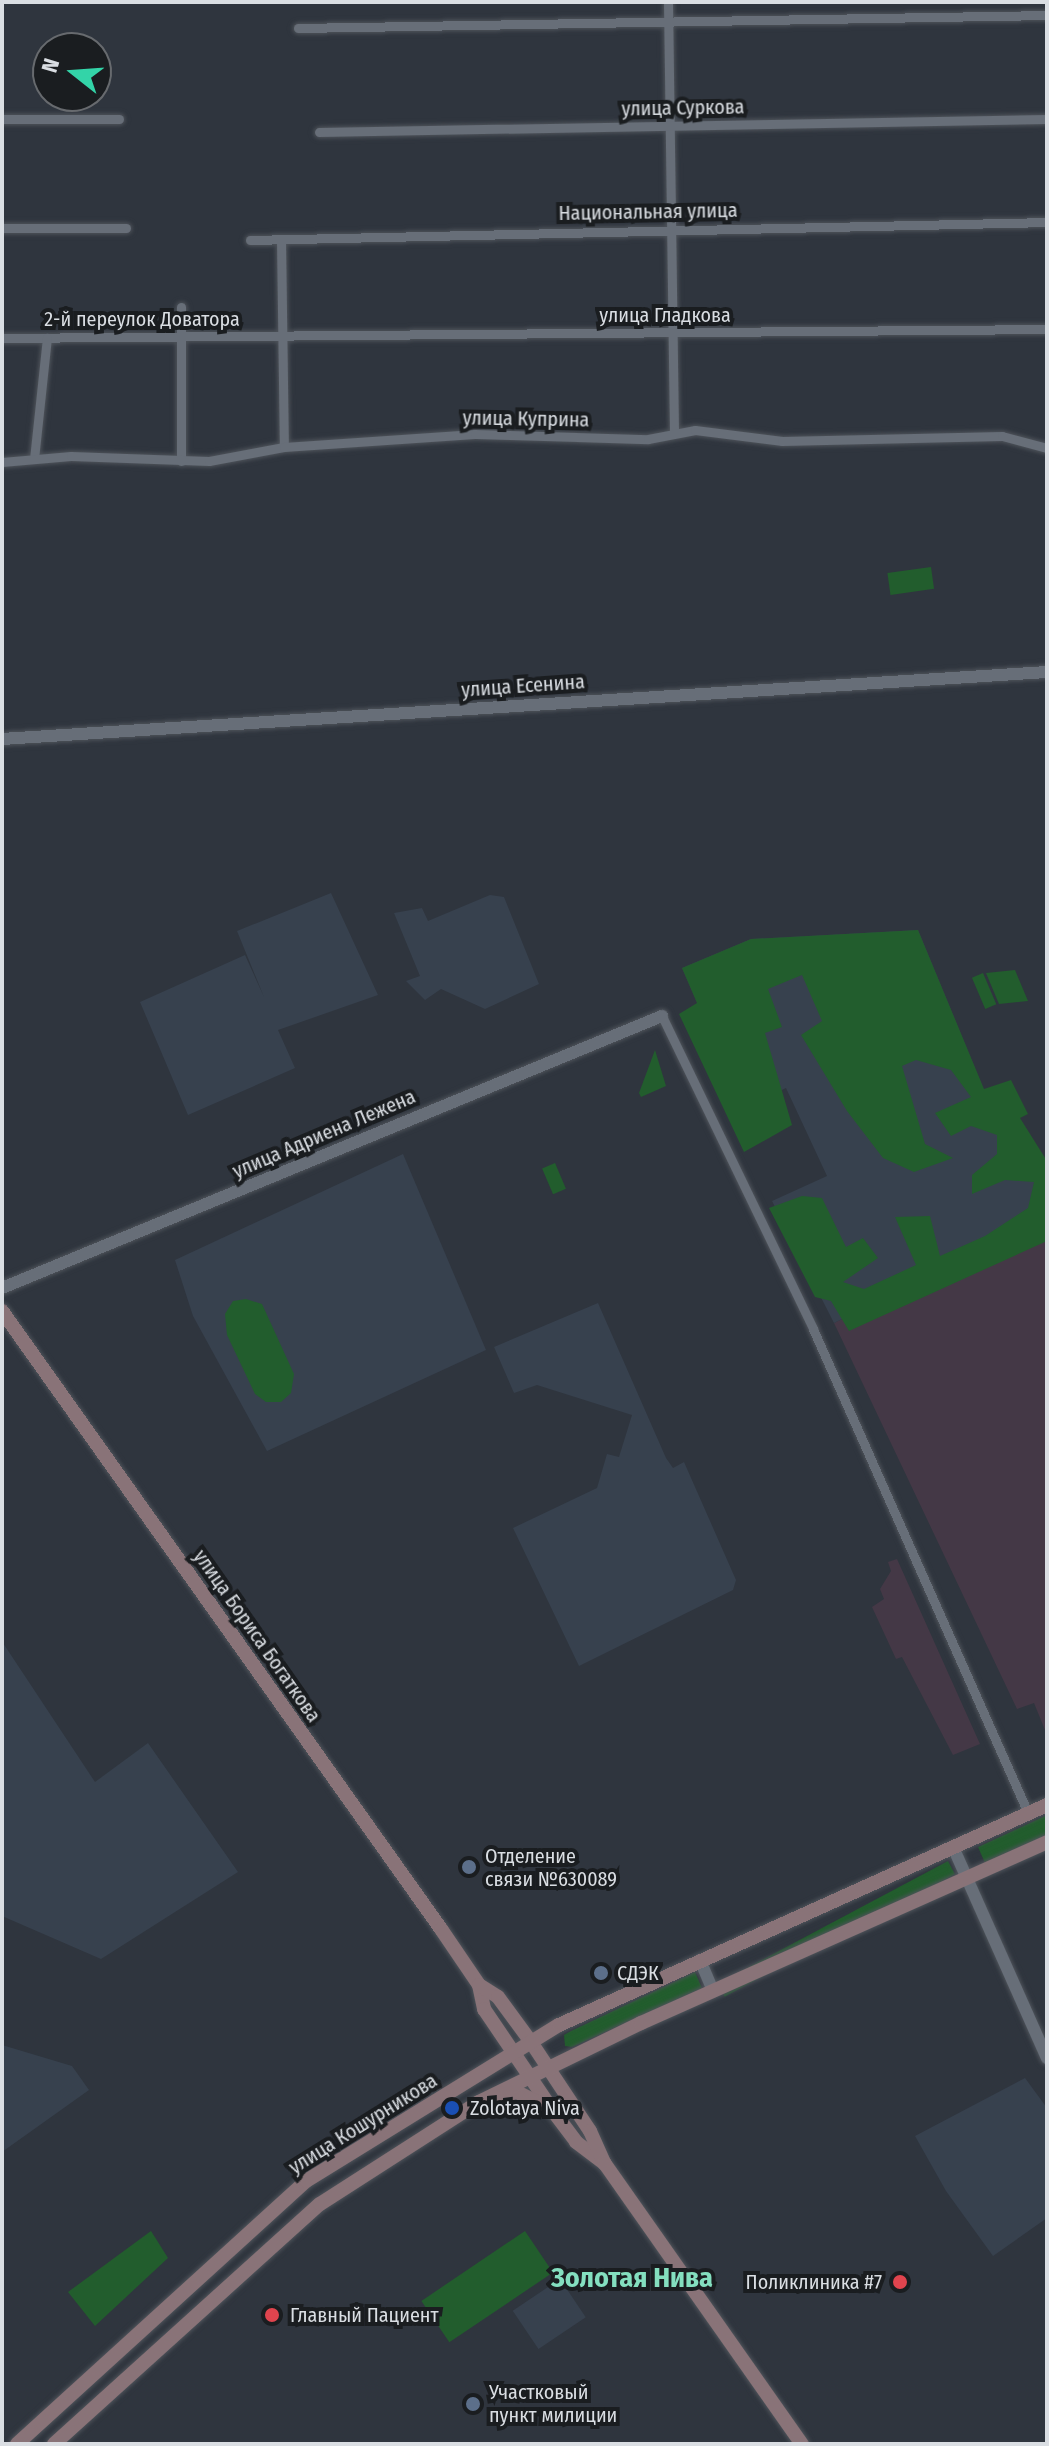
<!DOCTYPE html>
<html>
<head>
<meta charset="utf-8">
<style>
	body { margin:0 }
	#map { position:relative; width:1049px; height:2446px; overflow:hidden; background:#2f353e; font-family:"Fira Sans Condensed",sans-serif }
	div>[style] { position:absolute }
	.industrial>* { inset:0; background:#443846 }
	.built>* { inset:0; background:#37414e; transform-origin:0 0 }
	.green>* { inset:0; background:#225d2d; transform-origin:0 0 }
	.roads { filter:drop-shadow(0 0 2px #4e535a) drop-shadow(0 0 2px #4e535a) }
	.minor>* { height:9px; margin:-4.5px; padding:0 4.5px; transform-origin:4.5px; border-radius:4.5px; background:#676e78 }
	.tertiary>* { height:12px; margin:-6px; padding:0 6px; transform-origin:6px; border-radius:6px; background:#676e78 }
	.secondary>* { height:14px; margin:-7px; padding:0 7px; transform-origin:7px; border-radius:7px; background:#897378 }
	.dots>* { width:22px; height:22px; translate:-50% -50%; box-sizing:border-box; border:4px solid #1a1d20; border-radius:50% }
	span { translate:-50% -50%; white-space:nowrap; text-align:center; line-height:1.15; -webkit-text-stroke:8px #1a1d20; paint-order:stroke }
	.street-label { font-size:20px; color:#dadee3 }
	.poi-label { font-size:20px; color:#dadee3 }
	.left { translate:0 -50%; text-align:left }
	.right { translate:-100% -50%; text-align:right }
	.district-label { font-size:28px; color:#84dfbf; font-weight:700 }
	.frame { position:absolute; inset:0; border:4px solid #dadee3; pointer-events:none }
	.north { position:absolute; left:32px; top:32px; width:80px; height:80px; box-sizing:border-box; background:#1a1d20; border:2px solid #676a6e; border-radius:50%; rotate:287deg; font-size:22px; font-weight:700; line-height:32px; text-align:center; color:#dadee3 }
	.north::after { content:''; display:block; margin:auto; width:28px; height:36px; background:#33d4a8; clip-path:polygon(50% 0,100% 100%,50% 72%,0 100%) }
</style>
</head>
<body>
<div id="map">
	<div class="industrial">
		<i style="clip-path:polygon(1047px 1219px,1047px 1735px,1034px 1703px,1017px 1709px,834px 1323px)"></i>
		<i style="clip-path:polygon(897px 1559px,980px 1744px,953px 1755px,902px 1657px,896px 1659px,872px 1607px,884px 1599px,880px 1589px,891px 1571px,888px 1562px)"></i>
	</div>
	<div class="built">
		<i style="clip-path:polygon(331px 893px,378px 995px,278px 1030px,295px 1068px,188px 1115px,140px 1002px,245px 955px,264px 997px,237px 931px)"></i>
		<i style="clip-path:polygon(490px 895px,504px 897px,539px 984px,485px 1009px,441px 989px,425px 1000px,406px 981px,420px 976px,394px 913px,422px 908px,428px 921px)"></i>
		<i style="clip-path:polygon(918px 930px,984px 1090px,1010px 1112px,1047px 1219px,834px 1323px,772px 1201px,827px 1176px,786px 1088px,743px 1108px,682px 968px,751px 939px)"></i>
		<i style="clip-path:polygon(403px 1154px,486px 1350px,267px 1451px,193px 1316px,175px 1260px)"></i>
		<i style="clip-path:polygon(598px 1303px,666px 1458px,673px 1468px,684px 1462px,736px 1580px,733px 1590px,579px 1666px,513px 1528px,597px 1488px,607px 1454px,619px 1457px,632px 1415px,537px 1385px,514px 1393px,494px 1347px)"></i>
		<i style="clip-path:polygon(3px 1643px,95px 1782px,148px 1743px,238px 1872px,101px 1959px,2px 1916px)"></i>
		<i style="clip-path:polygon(2px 2045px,72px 2066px,89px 2090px,2px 2152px)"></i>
		<i style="clip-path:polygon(1025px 2078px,1047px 2108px,1047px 2218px,993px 2256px,946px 2191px,915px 2136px)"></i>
		<i style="left:560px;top:2279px;width:46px;height:57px;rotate:56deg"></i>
	</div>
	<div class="green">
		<i style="left:931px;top:567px;width:22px;height:44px;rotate:82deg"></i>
		<i style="clip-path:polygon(918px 930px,984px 1089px,1011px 1080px,1028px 1114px,1020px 1118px,1047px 1161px,1047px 1241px,849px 1331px,831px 1301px,815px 1297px,769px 1208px,802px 1196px,822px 1198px,846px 1247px,863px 1238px,878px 1258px,843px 1282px,864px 1289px,916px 1265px,895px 1217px,930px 1216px,940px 1256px,985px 1236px,1028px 1208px,1034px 1182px,1005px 1180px,972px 1194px,972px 1175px,997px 1154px,997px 1135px,971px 1126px,951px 1136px,935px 1113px,971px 1097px,951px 1070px,916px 1060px,902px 1066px,925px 1144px,953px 1158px,914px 1172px,883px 1158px,847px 1111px,801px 1035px,822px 1021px,802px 975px,768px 989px,782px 1027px,765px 1033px,792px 1125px,744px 1152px,679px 1014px,697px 1003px,682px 968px,751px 939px)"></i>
		<i style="clip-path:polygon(1015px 970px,1028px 1001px,999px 1004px,986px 973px)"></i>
		<i style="left:983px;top:973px;width:34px;height:12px;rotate:67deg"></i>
		<i style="clip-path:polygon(655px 1050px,666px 1086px,641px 1097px,639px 1093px)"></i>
		<i style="left:555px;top:1163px;width:28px;height:14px;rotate:67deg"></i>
		<i style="clip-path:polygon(246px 1299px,262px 1304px,294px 1374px,291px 1393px,281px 1402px,266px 1402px,255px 1394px,227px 1335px,225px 1314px,233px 1301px)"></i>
		<i style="clip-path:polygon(1047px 1815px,1047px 1835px,985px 1863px,978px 1847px)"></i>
		<i style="left:948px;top:1861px;width:15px;height:261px;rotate:62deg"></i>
		<i style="clip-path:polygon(695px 1972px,702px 1988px,572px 2047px,565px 2046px,564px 2035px,571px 2031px)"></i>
		<i style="clip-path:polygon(151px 2231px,168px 2258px,95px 2326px,68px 2292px)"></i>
		<i style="left:525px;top:2231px;width:50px;height:125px;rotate:56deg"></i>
	</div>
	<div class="roads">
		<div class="minor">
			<i style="left:668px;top:2px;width:428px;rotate:89.2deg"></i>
			<i style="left:298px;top:28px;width:749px;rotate:-0.99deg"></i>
			<i style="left:2px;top:119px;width:117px"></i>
			<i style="left:319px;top:132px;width:728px;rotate:-1.02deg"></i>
			<i style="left:2px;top:228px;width:124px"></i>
			<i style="left:281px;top:239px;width:208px;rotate:89.2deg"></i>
			<i style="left:250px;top:240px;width:797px;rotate:-1.29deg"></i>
			<i style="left:181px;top:307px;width:154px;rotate:90deg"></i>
			<i style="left:2px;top:338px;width:1045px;rotate:-0.49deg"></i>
			<i style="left:34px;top:459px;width:122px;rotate:-83.9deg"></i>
			<i style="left:2px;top:462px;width:69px;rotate:-5deg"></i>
			<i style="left:71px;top:456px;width:138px;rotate:2.1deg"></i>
			<i style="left:209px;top:461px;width:76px;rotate:-10.6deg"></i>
			<i style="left:284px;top:447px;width:191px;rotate:-3.9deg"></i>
			<i style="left:475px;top:434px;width:173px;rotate:1.7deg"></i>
			<i style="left:648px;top:439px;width:48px;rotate:-10.8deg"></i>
			<i style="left:695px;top:430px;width:88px;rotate:7.2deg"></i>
			<i style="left:782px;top:441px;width:220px;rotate:-1.3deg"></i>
			<i style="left:1002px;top:436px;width:47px;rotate:14.9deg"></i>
			<i style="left:662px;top:1016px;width:348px;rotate:64.2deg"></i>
			<i style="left:813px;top:1329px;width:530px;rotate:66.05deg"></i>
		</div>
		<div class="tertiary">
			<i style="left:2px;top:739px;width:1047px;rotate:-3.67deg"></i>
			<i style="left:2px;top:1288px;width:714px;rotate:-22.4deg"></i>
			<i style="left:953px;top:1847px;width:231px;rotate:66deg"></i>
			<i style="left:700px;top:1960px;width:34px;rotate:67deg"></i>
		</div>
		<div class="secondary">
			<i style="left:2px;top:1311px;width:758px;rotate:54.61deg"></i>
			<i style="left:441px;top:1929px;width:68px;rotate:55.8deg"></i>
			<i style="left:479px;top:1985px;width:25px;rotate:78deg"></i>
			<i style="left:484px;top:2009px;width:123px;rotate:55.9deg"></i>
			<i style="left:553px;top:2111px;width:39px;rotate:53deg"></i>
			<i style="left:576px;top:2142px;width:36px;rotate:37deg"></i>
			<i style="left:479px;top:1985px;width:22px;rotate:32deg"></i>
			<i style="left:498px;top:1997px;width:56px;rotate:53.7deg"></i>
			<i style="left:531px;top:2042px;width:107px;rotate:56.5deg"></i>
			<i style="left:590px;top:2131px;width:36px;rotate:66deg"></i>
			<i style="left:605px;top:2164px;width:342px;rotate:54.9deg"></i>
			<i style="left:502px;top:2096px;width:16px;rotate:-15deg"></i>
			<i style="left:517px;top:2092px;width:36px;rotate:27deg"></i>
			<i style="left:17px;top:2444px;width:391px;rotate:-42.3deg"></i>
			<i style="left:306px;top:2181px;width:297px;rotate:-31.7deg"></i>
			<i style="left:559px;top:2025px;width:535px;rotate:-24.27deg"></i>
			<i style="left:54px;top:2444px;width:358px;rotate:-42.1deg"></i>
			<i style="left:320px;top:2204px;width:189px;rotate:-32.7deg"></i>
			<i style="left:479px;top:2102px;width:180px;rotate:-26deg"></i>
			<i style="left:641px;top:2023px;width:445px;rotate:-24deg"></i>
		</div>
	</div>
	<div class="dots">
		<i style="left:469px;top:1867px;background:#5c6f8a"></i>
		<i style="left:601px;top:1973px;background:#5c6f8a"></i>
		<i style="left:452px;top:2108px;background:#1a4fb4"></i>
		<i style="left:900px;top:2282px;background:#e0444e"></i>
		<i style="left:272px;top:2315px;background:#e0444e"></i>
		<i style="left:473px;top:2404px;background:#5c6f8a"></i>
	</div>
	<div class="street-label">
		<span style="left:683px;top:108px;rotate:-1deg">улица Суркова</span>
		<span style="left:648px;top:212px;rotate:-1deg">Национальная улица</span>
		<span style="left:665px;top:315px">улица Гладкова</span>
		<span style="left:142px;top:319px">2-й переулок Доватора</span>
		<span style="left:526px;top:419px;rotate:1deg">улица Куприна</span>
		<span style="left:523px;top:686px;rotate:-4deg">улица Есенина</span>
		<span style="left:324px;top:1134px;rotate:-23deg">улица Адриена Лежена</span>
		<span style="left:257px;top:1636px;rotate:55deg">улица Бориса Богаткова</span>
		<span style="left:363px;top:2124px;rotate:-32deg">улица Кошурникова</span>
	</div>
	<div class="poi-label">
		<span class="left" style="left:485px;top:1868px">Отделение<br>связи №630089</span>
		<span class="left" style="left:617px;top:1973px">СДЭК</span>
		<span class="left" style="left:470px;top:2108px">Zolotaya Niva</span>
		<span class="right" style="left:882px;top:2282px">Поликлиника #7</span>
		<span class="left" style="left:290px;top:2315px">Главный Пациент</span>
		<span class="left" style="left:489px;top:2404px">Участковый<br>пункт милиции</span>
	</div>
	<div class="district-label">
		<span style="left:632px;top:2278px">Золотая Нива</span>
	</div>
	<div class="frame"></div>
	<div class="north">N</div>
</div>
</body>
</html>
